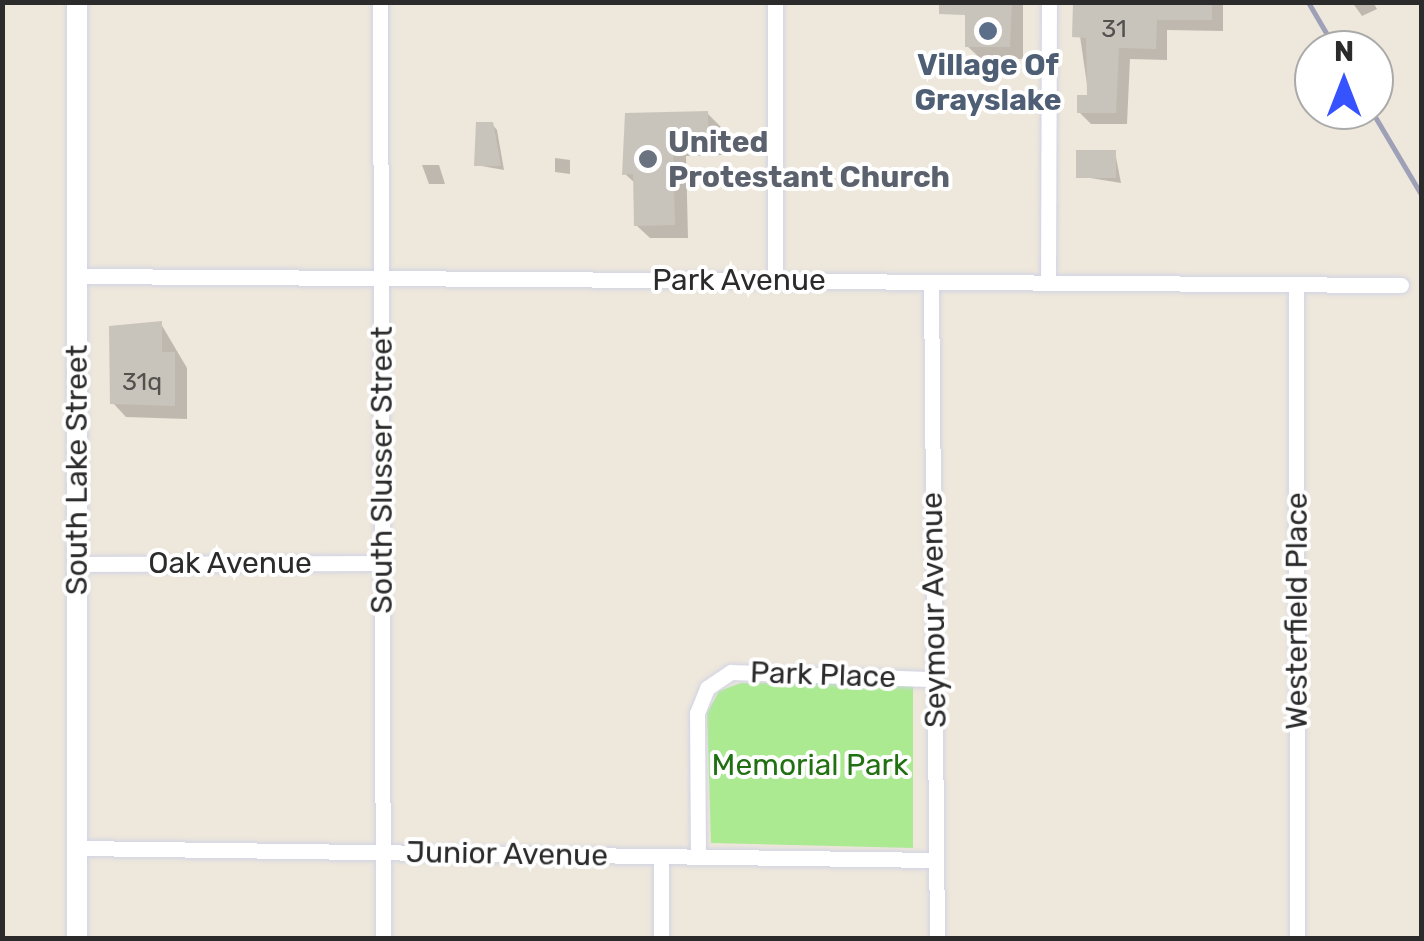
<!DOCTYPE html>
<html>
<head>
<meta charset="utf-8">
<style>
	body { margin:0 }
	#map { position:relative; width:1424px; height:941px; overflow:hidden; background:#eee7db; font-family:Rubik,sans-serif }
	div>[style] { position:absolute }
	.green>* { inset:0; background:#acea92 }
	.shadow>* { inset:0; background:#0003 }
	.building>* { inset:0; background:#c9c4bb; transform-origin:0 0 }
	.roads { filter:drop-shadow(0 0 2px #d0d3e5) drop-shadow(0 0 2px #d0d3e5) }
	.minor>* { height:15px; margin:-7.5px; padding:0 7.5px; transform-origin:7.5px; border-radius:7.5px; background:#fff }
	.tertiary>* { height:20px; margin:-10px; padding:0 10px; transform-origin:10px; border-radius:10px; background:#fff }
	.rail>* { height:5px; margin:-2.5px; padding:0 2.5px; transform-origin:2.5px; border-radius:2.5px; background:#9da0b7 }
	.dots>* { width:28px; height:28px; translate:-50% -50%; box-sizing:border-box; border:5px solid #fff; border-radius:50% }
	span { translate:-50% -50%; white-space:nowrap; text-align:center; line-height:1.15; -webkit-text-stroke:8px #fff; paint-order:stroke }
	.number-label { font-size:25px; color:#52514f }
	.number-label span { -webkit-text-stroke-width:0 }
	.service-label { font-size:30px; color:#4e5e75; font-weight:700 }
	.worship-label { font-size:30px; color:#5b616d; font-weight:700 }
	.left { translate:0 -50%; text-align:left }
	.street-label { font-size:30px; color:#2b2b2b }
	.park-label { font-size:30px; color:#217012 }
	.frame { position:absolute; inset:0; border:5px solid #2b2b2b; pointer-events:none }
	.north { position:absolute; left:1294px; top:30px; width:100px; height:100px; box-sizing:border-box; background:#fff; border:2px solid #aaa; border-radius:50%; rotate:0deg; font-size:28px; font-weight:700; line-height:40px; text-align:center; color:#2b2b2b }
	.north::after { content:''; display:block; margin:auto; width:35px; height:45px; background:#3753ff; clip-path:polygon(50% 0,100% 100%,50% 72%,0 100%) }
</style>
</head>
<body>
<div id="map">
	<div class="green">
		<i style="clip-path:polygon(741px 683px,913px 683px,913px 848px,711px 843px,707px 713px,719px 691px)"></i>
	</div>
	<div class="shadow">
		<i style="clip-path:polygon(964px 2px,1023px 2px,1023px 59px,981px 59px,967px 46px)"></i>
		<i style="clip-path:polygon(1075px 2px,1223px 2px,1223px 31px,1167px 30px,1167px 60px,1130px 59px,1127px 124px,1091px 124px,1079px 112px,1089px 98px)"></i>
		<i style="clip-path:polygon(1352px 2px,1373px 2px,1377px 9px,1362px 16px)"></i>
		<i style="clip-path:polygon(707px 113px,721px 127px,722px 155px,686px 156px,688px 238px,650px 238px,636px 225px,636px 184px,625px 174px)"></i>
		<i style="clip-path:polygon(492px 124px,497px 130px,504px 170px,476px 165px)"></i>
		<i style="clip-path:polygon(1115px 152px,1121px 183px,1078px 176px)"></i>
		<i style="clip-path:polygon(555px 158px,570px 160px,570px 174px,555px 172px)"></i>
		<i style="clip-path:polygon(422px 165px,439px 165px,445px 184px,429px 184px)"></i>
		<i style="clip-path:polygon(161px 324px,187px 368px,187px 419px,126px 417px,113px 403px)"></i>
	</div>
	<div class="building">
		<i style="clip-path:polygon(939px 2px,1012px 2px,1010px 47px,965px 47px,965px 15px,939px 14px)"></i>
		<i style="clip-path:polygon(1073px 2px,1212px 2px,1212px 20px,1157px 20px,1156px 49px,1119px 48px,1116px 113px,1077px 113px,1077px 95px,1087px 95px,1086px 38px,1072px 37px)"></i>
		<i style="clip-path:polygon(708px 111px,709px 142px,673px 143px,675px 225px,634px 226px,633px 174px,622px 175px,625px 113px)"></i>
		<i style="clip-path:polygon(476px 122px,493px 122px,501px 166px,474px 166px)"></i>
		<i style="left:1076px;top:150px;width:40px;height:28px"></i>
		<i style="clip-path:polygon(162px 321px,162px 352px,175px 352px,175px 406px,110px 404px,109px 326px)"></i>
	</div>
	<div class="roads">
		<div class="minor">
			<i style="left:380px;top:2px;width:936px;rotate:89.82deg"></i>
			<i style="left:775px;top:2px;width:279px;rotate:90deg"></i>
			<i style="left:77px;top:276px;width:1324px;rotate:0.39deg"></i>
			<i style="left:931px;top:282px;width:656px;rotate:89.48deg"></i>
			<i style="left:1048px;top:283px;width:281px;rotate:-89.8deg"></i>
			<i style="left:1296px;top:284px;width:654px;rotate:89.91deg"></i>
			<i style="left:77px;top:564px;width:307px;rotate:-0.2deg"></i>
			<i style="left:77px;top:848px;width:859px;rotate:0.8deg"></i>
			<i style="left:661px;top:856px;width:82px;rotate:90deg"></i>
			<i style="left:698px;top:857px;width:144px;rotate:-90.4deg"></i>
			<i style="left:697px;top:713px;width:27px;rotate:-68deg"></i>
			<i style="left:707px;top:688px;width:29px;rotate:-34deg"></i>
			<i style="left:731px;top:672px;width:204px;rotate:2deg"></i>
		</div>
		<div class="tertiary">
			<i style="left:77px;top:2px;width:936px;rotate:90deg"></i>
		</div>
	</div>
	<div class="rail">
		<i style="left:1308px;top:2px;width:56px;rotate:59.7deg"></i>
		<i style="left:1371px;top:110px;width:100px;rotate:59.3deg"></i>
	</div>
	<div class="dots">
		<i style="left:988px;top:31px;background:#5c6f8a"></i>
		<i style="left:648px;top:159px;background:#6b7280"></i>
	</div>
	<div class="number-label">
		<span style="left:1114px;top:29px">31</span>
		<span style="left:142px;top:382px">31q</span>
	</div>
	<div class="service-label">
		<span style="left:988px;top:82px">Village Of<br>Grayslake</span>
	</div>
	<div class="worship-label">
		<span class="left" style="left:668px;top:159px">United<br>Protestant Church</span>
	</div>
	<div class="street-label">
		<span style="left:739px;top:280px">Park Avenue</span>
		<span style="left:77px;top:470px;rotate:-90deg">South Lake Street</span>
		<span style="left:382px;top:470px;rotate:-90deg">South Slusser Street</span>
		<span style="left:230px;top:563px">Oak Avenue</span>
		<span style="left:934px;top:610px;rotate:-91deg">Seymour Avenue</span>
		<span style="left:1297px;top:611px;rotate:-90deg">Westerfield Place</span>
		<span style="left:823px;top:675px;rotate:2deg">Park Place</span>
		<span style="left:507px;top:854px;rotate:1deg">Junior Avenue</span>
	</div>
	<div class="park-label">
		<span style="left:810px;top:765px">Memorial Park</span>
	</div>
	<div class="frame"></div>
	<div class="north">N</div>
</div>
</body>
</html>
